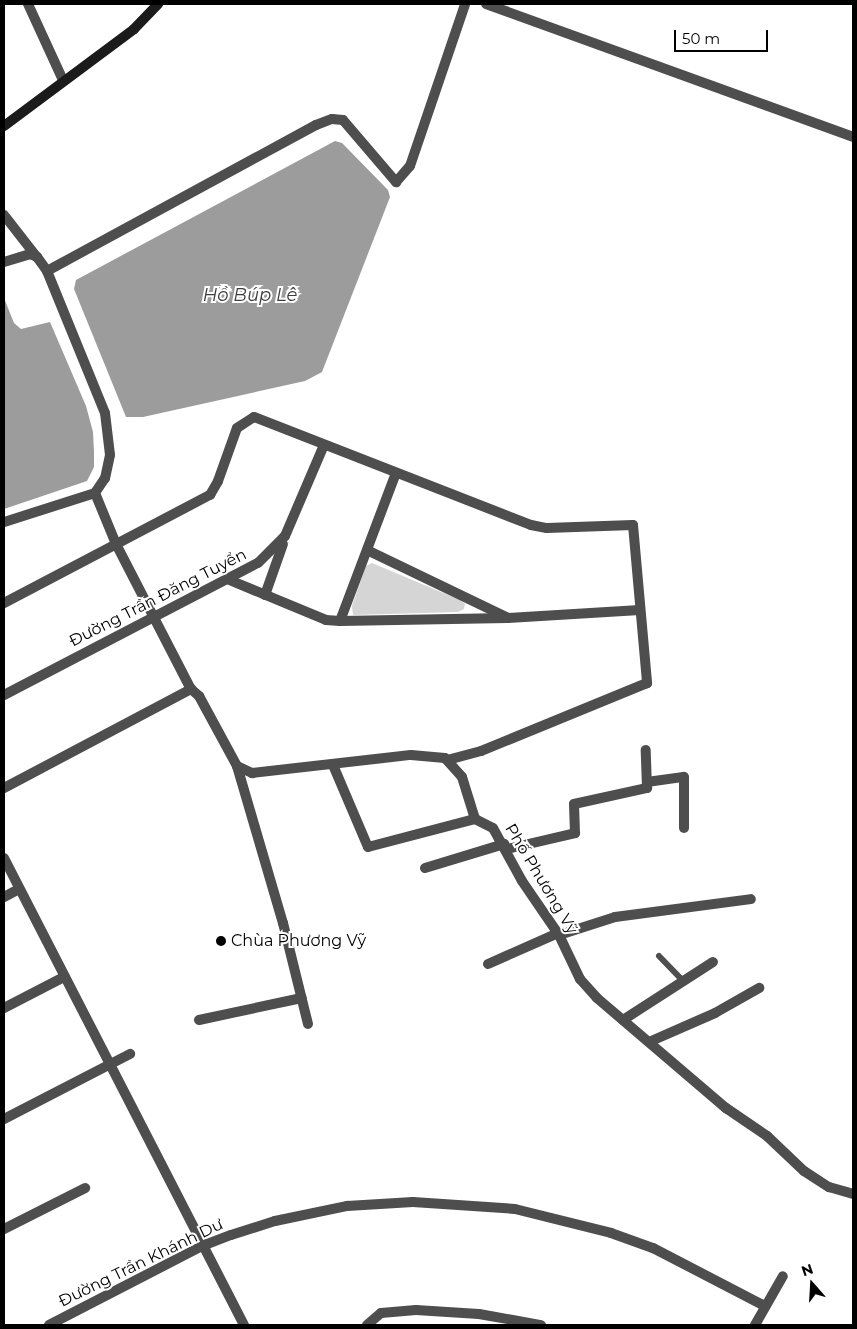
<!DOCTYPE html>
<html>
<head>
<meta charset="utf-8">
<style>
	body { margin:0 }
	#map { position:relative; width:857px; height:1329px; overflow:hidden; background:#fff; font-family:Montserrat,sans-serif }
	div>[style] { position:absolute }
	.green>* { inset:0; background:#d5d5d5 }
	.water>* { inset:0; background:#9c9c9c }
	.lane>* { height:6px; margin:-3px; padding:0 3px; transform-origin:3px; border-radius:3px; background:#4e4e4e }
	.street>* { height:10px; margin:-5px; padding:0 5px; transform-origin:5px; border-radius:5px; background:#4e4e4e }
	.secondary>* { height:10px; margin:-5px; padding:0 5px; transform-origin:5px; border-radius:5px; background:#1b1b1b }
	.dots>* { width:14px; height:14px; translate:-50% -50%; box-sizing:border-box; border:2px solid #fff; border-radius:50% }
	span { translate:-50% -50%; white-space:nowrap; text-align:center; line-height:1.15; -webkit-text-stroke:4px #fff; paint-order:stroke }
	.street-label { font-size:16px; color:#000 }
	.poi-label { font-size:16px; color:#000 }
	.left { translate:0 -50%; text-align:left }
	.water-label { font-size:18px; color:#3d3d3d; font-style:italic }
	.frame { position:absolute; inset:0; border:5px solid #000; pointer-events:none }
	.north { position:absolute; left:787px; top:1259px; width:50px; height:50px; -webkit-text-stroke:4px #fff; paint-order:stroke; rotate:341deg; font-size:14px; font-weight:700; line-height:20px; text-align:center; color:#000 }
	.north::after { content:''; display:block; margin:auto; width:18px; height:22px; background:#000; clip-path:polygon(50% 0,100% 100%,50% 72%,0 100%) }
	.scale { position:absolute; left:674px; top:30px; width:94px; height:22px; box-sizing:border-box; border:2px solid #000; border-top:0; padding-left:6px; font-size:15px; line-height:18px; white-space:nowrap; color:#000; -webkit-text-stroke:4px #fff; paint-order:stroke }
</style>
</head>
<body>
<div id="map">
	<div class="green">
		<i style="clip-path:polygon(372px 563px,460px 600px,465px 604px,464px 609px,458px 612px,353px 615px,352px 606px,366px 566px)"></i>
	</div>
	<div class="water">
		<i style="clip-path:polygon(335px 141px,342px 143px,388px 190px,390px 197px,322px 372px,305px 381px,143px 417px,126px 417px,74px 289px,76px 280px)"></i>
		<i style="clip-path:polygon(4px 298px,14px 323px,21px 329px,50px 322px,86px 406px,93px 432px,94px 452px,94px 467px,87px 481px,4px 509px)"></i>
	</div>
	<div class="lane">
		<i style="left:659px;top:956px;width:36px;rotate:46deg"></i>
	</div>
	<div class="street">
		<i style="left:28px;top:4px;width:84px;rotate:65.3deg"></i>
		<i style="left:486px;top:4px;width:390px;rotate:19.9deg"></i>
		<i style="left:4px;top:215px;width:52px;rotate:52deg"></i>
		<i style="left:4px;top:262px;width:27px;rotate:-17deg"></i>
		<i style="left:30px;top:254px;width:8px;rotate:23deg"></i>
		<i style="left:37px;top:257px;width:17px;rotate:54deg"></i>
		<i style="left:47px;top:271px;width:153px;rotate:67.8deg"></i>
		<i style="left:105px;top:413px;width:42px;rotate:83.2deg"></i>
		<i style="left:110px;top:455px;width:24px;rotate:102deg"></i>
		<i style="left:105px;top:478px;width:18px;rotate:124deg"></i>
		<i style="left:95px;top:493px;width:96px;rotate:162.3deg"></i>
		<i style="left:47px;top:271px;width:306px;rotate:-28.5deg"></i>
		<i style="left:316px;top:125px;width:17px;rotate:-21deg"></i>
		<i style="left:332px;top:119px;width:11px;rotate:5deg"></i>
		<i style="left:343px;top:120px;width:82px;rotate:49.5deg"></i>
		<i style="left:396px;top:182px;width:21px;rotate:-49deg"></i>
		<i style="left:410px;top:166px;width:171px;rotate:-71.2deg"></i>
		<i style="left:95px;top:493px;width:55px;rotate:67.6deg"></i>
		<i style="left:116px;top:544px;width:163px;rotate:62.7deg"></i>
		<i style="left:191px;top:689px;width:11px;rotate:41deg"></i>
		<i style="left:199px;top:696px;width:80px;rotate:61.5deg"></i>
		<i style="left:237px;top:766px;width:17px;rotate:25deg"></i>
		<i style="left:252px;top:773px;width:160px;rotate:-6.5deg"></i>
		<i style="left:411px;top:755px;width:34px;rotate:5deg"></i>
		<i style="left:445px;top:758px;width:25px;rotate:48deg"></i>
		<i style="left:462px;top:777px;width:44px;rotate:72.8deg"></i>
		<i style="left:475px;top:819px;width:20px;rotate:27deg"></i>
		<i style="left:493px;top:828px;width:60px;rotate:61.3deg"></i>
		<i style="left:522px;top:881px;width:65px;rotate:55.6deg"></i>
		<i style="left:559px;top:935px;width:49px;rotate:64.5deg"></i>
		<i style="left:580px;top:979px;width:25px;rotate:48deg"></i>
		<i style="left:597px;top:998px;width:170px;rotate:40.5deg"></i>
		<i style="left:726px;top:1108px;width:50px;rotate:34.3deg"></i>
		<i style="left:767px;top:1136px;width:51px;rotate:43.4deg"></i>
		<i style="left:804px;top:1171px;width:30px;rotate:33deg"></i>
		<i style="left:829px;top:1187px;width:25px;rotate:16deg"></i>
		<i style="left:369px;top:551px;width:154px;rotate:25.7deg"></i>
		<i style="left:227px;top:579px;width:107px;rotate:22.5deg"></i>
		<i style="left:326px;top:620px;width:14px;rotate:4deg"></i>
		<i style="left:340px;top:621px;width:168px;rotate:-1deg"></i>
		<i style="left:508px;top:618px;width:132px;rotate:-3.5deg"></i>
		<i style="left:265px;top:595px;width:54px;rotate:-70.6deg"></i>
		<i style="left:4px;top:603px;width:233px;rotate:-27.7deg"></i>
		<i style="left:210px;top:495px;width:16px;rotate:-60deg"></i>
		<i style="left:218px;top:481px;width:56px;rotate:-70.3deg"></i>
		<i style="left:237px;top:428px;width:20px;rotate:-33deg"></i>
		<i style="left:254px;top:417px;width:297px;rotate:21.3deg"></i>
		<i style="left:531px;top:525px;width:16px;rotate:11deg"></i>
		<i style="left:547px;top:528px;width:86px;rotate:-2deg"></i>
		<i style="left:633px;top:525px;width:159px;rotate:84.9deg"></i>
		<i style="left:647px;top:683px;width:179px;rotate:157.7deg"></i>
		<i style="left:481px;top:751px;width:35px;rotate:165deg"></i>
		<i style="left:340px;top:621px;width:158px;rotate:-69.3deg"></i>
		<i style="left:4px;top:695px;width:286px;rotate:-27.5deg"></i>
		<i style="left:258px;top:563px;width:38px;rotate:-45deg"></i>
		<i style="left:285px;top:536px;width:99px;rotate:-66.8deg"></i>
		<i style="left:333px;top:765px;width:89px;rotate:66.9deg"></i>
		<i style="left:368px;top:847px;width:111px;rotate:-14.7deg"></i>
		<i style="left:237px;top:766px;width:164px;rotate:73.7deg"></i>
		<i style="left:283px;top:923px;width:104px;rotate:76.1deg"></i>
		<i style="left:647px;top:782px;width:37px;rotate:-8deg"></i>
		<i style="left:684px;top:777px;width:51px;rotate:90deg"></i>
		<i style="left:4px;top:788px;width:212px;rotate:-27.9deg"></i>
		<i style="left:507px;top:849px;width:70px;rotate:-13.2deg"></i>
		<i style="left:575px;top:833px;width:29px;rotate:-92deg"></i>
		<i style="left:574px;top:804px;width:75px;rotate:-12.4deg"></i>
		<i style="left:647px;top:788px;width:38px;rotate:-92deg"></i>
		<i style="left:4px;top:858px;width:525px;rotate:62.8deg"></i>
		<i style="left:425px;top:868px;width:83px;rotate:-16.9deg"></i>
		<i style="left:4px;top:897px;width:17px;rotate:-28deg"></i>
		<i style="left:559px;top:935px;width:59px;rotate:-17.8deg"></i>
		<i style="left:615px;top:917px;width:137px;rotate:-7.5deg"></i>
		<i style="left:488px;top:964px;width:77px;rotate:-23.9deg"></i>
		<i style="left:4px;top:1008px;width:68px;rotate:-27.3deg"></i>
		<i style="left:199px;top:1020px;width:105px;rotate:-12.1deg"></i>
		<i style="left:623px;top:1020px;width:107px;rotate:-32.8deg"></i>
		<i style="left:649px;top:1042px;width:72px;rotate:-23.7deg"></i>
		<i style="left:715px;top:1013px;width:51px;rotate:-29.6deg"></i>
		<i style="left:4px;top:1119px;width:142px;rotate:-27.3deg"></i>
		<i style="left:4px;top:1229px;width:91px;rotate:-26.8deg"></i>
		<i style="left:49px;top:1325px;width:172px;rotate:-27.3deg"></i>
		<i style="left:202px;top:1246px;width:31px;rotate:-21deg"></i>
		<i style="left:231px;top:1235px;width:46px;rotate:-17.7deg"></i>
		<i style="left:275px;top:1221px;width:74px;rotate:-11.8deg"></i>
		<i style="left:347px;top:1206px;width:66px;rotate:-3.5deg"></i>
		<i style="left:413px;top:1202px;width:102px;rotate:3.9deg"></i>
		<i style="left:515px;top:1209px;width:99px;rotate:14deg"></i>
		<i style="left:611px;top:1233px;width:45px;rotate:19.7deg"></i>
		<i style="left:653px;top:1248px;width:126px;rotate:27.4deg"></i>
		<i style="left:367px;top:1325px;width:18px;rotate:-41deg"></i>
		<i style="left:381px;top:1313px;width:35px;rotate:-5deg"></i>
		<i style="left:416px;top:1310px;width:63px;rotate:3.6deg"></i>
		<i style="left:479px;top:1314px;width:63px;rotate:10.1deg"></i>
		<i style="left:755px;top:1325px;width:56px;rotate:-60.3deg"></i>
	</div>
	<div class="secondary">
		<i style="left:4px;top:126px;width:162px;rotate:-36.7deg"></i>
		<i style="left:134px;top:29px;width:35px;rotate:-46deg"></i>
	</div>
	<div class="dots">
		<i style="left:221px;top:941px;background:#000"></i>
	</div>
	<div class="street-label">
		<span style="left:158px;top:598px;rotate:-27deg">Đường Trần Đăng Tuyển</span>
		<span style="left:541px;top:879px;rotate:59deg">Phố Phương Vỹ</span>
		<span style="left:141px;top:1263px;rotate:-26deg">Đường Trần Khánh Dư</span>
	</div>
	<div class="poi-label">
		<span class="left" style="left:231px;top:941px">Chùa Phương Vỹ</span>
	</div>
	<div class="water-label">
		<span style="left:250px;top:295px">Hồ Búp Lê</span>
	</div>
	<div class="frame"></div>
	<div class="north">N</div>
	<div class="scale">50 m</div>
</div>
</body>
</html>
